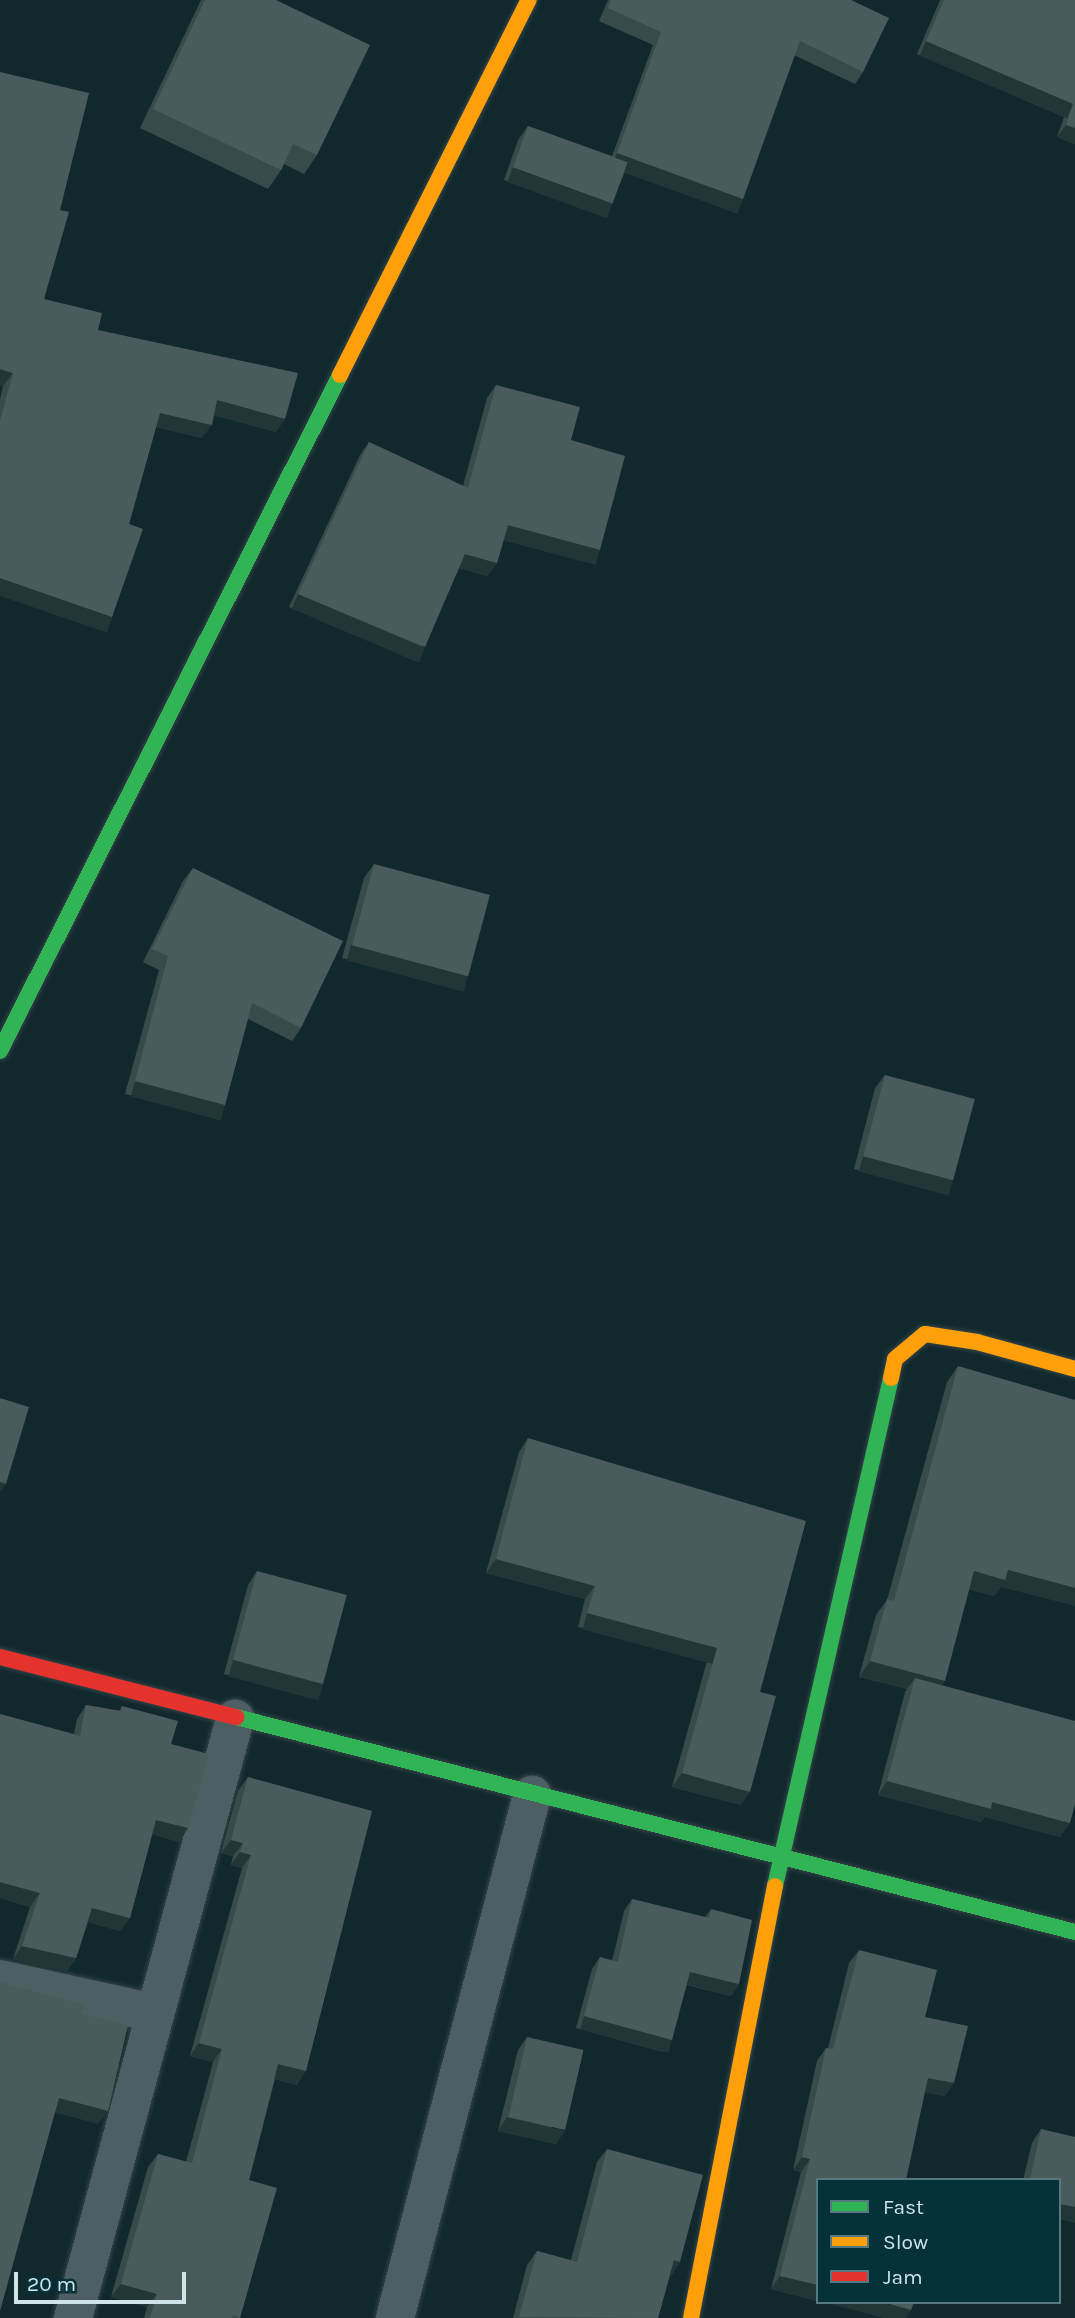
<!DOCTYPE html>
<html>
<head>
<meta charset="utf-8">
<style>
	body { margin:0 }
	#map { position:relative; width:1075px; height:2318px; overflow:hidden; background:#11292d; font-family:Karla,sans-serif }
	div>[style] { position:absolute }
	.roads { filter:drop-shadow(0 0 2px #344447) drop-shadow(0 0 2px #344447) }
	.street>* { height:38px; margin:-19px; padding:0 19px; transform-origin:19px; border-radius:19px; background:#4e5f63 }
	.fast>* { height:16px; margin:-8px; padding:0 8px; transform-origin:8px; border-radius:8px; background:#30b455 }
	.slow>* { height:16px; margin:-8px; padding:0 8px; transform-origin:8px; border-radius:8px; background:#ff9f0a }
	.jam>* { height:16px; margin:-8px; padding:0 8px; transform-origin:8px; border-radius:8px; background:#e5322d }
	.wall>* { inset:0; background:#384b4b }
	.shaded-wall>* { inset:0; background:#223638; transform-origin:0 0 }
	.building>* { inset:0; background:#495b5c; transform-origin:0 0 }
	span { translate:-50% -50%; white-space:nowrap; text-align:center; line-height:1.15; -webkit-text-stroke:6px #053139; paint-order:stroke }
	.legend { position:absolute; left:816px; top:2178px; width:245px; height:126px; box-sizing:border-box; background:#053139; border:2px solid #56797f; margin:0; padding:9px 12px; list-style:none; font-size:21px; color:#cfe4e9 }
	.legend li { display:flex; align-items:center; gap:14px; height:35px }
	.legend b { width:35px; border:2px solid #56797f }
	.scale { position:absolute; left:14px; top:2272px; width:172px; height:32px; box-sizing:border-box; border:4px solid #cfe4e9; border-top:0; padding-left:9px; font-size:21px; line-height:24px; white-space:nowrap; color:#cfe4e9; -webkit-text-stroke:5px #053139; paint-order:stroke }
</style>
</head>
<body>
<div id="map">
	<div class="roads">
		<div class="street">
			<i style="left:0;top:1979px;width:159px;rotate:12.4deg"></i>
			<i style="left:73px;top:2318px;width:621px;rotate:-74.87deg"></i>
			<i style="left:395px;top:2318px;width:541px;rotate:-75.32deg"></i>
		</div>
		<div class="fast">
			<i style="left:0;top:1051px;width:757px;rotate:-63.3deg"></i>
			<i style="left:236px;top:1717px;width:866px;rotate:14.37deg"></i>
			<i style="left:775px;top:1886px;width:521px;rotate:-77.14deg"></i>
		</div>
		<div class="slow">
			<i style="left:340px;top:375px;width:420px;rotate:-63.3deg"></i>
			<i style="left:891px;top:1378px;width:19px;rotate:-78deg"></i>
			<i style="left:895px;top:1359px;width:39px;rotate:-40deg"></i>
			<i style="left:925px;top:1334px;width:53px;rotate:8.7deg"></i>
			<i style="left:977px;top:1342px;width:102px;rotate:15.4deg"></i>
			<i style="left:691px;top:2318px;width:440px;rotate:-79deg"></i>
		</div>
		<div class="jam">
			<i style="left:0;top:1657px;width:244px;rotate:14.3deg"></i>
		</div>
	</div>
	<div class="wall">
		<i style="clip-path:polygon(201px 0,276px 0,317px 155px,304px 174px,284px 164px,281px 170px,268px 189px,140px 128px)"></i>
		<i style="clip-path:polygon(608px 0,851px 0,863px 72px,855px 84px,794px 55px,743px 199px,735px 211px,625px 172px,604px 217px,504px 180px,518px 140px,528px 126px,612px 156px,653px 45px,599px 21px)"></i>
		<i style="clip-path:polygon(940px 0,1075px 0,1075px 144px,1057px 137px,1064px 117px,917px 54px)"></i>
		<i style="clip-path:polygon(0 72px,60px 210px,44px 299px,276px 432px,214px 415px,202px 438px,156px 427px,129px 524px,112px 617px,103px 631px,0 595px,0 399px,3px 386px,0 385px)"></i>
		<i style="clip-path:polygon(496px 385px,571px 440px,600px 550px,591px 563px,504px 539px,497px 563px,487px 576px,459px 568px,416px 660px,289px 607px,360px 455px,369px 442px,463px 486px,487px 398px)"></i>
		<i style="clip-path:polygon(374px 864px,468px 976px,459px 990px,342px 958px,364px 878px)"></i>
		<i style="clip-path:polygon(193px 868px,301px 1028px,292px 1041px,248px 1019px,225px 1105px,216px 1118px,125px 1094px,159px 970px,143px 962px,183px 881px)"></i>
		<i style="clip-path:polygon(885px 1075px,944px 1193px,854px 1169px,875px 1088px)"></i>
		<i style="clip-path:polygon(958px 1366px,1001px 1587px,994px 1596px,969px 1589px,941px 1686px,1070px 1823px,1060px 1837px,985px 1817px,981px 1822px,878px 1795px,905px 1692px,907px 1689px,859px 1677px,876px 1615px,887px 1600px,947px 1382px)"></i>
		<i style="clip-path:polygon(528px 1438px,760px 1692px,741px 1805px,672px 1787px,707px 1661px,578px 1627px,585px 1599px,486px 1573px,519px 1452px)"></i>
		<i style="clip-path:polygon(257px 1571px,323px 1684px,314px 1698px,224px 1674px,248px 1585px)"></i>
		<i style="clip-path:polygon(86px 1705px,119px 1711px,122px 1706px,171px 1744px,179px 1842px,152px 1834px,130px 1918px,120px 1931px,88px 1922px,76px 1958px,67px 1971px,13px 1959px,30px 1907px,0 1898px,0 1714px,74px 1734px,77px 1719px)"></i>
		<i style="clip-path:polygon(248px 1777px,297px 2085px,275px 2079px,249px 2180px,240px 2318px,144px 2318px,147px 2307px,111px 2297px,148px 2167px,158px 2154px,186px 2162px,213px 2062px,190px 2056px,242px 1868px,231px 1865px,233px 1856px,221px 1853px,238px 1791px)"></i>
		<i style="clip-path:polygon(632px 1899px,705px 1917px,711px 1909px,739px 1984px,731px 1996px,687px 1985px,663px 2052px,576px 2028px,592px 1969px,600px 1957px,612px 1961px,624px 1911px)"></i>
		<i style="clip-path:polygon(859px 1950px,925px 2017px,945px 2096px,925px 2092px,818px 2301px,771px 2289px,801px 2172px,793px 2170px,817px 2061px,826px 2048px,828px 2048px,849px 1963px)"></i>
		<i style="clip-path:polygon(527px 2037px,556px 2144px,498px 2131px,518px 2050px)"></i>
		<i style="clip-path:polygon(1041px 2129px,1059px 2180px,1023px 2180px,1032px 2143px)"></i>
		<i style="clip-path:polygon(607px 2149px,680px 2262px,671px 2276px,670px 2275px,658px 2318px,513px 2318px,527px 2265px,537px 2251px,571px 2260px,597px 2162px)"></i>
	</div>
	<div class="shaded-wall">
		<i style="left:926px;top:41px;width:160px;height:16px;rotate:23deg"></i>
		<i style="clip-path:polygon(1066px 125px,1075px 128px,1075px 144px,1057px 137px)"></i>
		<i style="left:617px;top:153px;width:134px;height:16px;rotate:20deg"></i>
		<i style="left:513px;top:167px;width:106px;height:16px;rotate:20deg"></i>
		<i style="clip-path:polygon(0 369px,13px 373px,3px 386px,0 385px)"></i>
		<i style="clip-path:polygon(217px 400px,285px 419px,276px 432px,208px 414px)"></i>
		<i style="clip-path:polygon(160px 413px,212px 425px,202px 438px,151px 426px)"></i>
		<i style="left:508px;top:525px;width:95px;height:16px;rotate:15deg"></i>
		<i style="clip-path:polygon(465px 554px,497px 563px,487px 576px,456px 567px)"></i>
		<i style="left:0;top:578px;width:119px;height:17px;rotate:19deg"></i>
		<i style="left:298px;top:594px;width:138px;height:16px;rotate:23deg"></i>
		<i style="left:351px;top:945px;width:121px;height:16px;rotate:15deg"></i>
		<i style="left:135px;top:1081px;width:93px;height:16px;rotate:15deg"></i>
		<i style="left:863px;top:1156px;width:93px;height:16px;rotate:15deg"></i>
		<i style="clip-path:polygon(0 1482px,6px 1484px,0 1492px)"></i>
		<i style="clip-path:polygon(496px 1559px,595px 1586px,585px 1599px,486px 1573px)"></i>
		<i style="clip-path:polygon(1008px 1570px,1075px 1588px,1075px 1606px,1001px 1587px,994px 1596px,963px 1587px,974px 1571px)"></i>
		<i style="left:587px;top:1613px;width:135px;height:17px;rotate:15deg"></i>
		<i style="left:233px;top:1660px;width:93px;height:17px;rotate:15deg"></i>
		<i style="clip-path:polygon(870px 1661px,945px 1681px,934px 1697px,915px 1678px,907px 1689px,859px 1677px)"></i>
		<i style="clip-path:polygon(682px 1773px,750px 1792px,741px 1805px,672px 1787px)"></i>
		<i style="clip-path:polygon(887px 1781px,992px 1802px,1070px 1823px,1060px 1837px,985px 1817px,981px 1822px,878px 1795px)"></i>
		<i style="clip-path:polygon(156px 1820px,188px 1828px,179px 1842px,147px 1833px)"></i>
		<i style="clip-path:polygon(231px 1840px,243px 1843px,233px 1856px,221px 1853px)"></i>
		<i style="clip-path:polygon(240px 1852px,251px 1855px,242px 1868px,231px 1865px)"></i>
		<i style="clip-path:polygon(0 1882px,40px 1893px,30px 1907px,0 1898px)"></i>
		<i style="clip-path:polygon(92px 1908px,130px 1918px,120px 1931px,83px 1921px)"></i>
		<i style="clip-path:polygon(22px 1946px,76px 1958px,67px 1971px,13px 1959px)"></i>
		<i style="clip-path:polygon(690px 1972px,739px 1984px,731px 1996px,682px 1983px)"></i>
		<i style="left:584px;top:2016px;width:91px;height:14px;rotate:15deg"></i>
		<i style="clip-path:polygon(199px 2043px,222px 2049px,213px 2062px,190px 2056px)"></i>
		<i style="clip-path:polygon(278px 2064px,306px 2071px,297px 2085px,269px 2077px)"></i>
		<i style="clip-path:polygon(928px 2078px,954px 2083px,945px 2096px,919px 2091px)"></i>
		<i style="clip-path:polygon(59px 2098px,108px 2111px,98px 2124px,50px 2111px)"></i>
		<i style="clip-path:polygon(507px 2117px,565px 2131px,556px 2144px,498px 2131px)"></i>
		<i style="clip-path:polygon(802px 2157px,810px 2159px,801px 2172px,793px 2170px)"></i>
		<i style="clip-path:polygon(1059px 2204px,1075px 2207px,1075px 2223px,1059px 2219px)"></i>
		<i style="clip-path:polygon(674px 2260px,680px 2262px,671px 2276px,664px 2274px)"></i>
		<i style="clip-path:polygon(780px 2276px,818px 2285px,818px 2301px,771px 2289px)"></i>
		<i style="clip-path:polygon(121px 2284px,157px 2294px,147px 2307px,111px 2297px)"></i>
		<i style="clip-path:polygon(823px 2302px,882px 2302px,911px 2310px,906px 2318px,884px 2318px)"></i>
	</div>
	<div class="building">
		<i style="clip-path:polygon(205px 0,276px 0,370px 45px,317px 155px,293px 144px,281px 170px,153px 109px)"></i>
		<i style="clip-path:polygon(611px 0,851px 0,889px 18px,863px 72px,800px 41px,743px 199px,617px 153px,661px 32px,608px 8px)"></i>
		<i style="clip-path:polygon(944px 0,1075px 0,1075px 128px,1066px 125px,1073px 104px,926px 41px)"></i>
		<i style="clip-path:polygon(0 72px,89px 93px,60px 210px,69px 212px,44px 299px,102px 313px,98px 330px,298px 373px,285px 419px,217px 400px,212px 425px,160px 413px,129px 524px,143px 529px,112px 617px,0 578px,0 421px,13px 373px,0 369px)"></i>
		<i style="left:528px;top:126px;width:106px;height:44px;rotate:20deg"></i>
		<i style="clip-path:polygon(496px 385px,580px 407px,571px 440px,625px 456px,600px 550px,508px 525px,497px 563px,465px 554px,425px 647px,298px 594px,369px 442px,468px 488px)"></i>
		<i style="left:374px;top:864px;width:120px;height:84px;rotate:15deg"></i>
		<i style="clip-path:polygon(193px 868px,343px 941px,301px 1028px,252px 1003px,225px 1105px,135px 1081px,168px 956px,152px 949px)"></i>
		<i style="left:885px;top:1075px;width:93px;height:84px;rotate:15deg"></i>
		<i style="clip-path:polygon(958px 1366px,1075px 1400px,1075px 1588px,1008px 1570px,1005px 1580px,974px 1571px,945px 1681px,870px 1661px,887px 1599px,894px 1601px)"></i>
		<i style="clip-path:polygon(0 1398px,29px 1407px,6px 1484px,0 1482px)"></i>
		<i style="clip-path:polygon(528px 1438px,806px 1521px,760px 1692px,776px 1696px,750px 1792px,682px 1773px,717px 1648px,587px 1613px,595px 1586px,496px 1559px)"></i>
		<i style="left:257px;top:1571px;width:93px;height:92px;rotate:15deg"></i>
		<i style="clip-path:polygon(915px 1678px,1075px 1721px,1075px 1804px,1070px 1823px,992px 1802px,991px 1809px,887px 1781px)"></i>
		<i style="clip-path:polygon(86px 1705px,121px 1711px,122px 1706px,178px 1721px,171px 1744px,209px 1754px,188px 1828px,156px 1820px,130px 1918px,92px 1908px,76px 1958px,22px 1946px,40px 1893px,0 1882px,0 1714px,80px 1736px)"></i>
		<i style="clip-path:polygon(248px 1777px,372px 1811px,306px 2071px,278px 2064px,249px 2180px,277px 2188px,240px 2318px,233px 2315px,232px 2318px,150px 2318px,157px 2294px,121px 2284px,158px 2154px,192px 2163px,222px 2049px,199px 2043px,251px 1855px,240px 1852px,243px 1843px,231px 1840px)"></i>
		<i style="clip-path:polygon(632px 1899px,709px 1918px,711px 1909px,752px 1920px,739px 1984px,690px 1972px,672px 2040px,584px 2016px,600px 1957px,618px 1962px)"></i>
		<i style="clip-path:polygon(859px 1950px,937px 1970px,925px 2017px,968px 2026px,954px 2083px,928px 2078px,906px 2180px,818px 2180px,818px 2285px,780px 2276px,810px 2159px,802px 2157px,826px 2048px,833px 2049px)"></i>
		<i style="clip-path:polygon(0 1982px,84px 2004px,81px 2014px,128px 2025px,108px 2111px,59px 2098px,0 2311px)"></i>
		<i style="left:527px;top:2037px;width:58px;height:82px;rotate:13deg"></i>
		<i style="clip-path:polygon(1041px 2129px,1075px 2137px,1075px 2207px,1059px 2204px,1059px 2180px,1030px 2180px)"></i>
		<i style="clip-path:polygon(607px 2149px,703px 2175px,680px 2262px,674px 2260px,658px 2318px,519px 2317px,537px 2251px,577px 2262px)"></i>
		<i style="clip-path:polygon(882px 2302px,914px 2302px,911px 2310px)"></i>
	</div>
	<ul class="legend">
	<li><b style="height:9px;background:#30b455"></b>Fast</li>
	<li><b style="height:9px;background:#ff9f0a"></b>Slow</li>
	<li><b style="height:9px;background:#e5322d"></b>Jam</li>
	</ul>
	<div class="scale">20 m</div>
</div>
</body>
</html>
